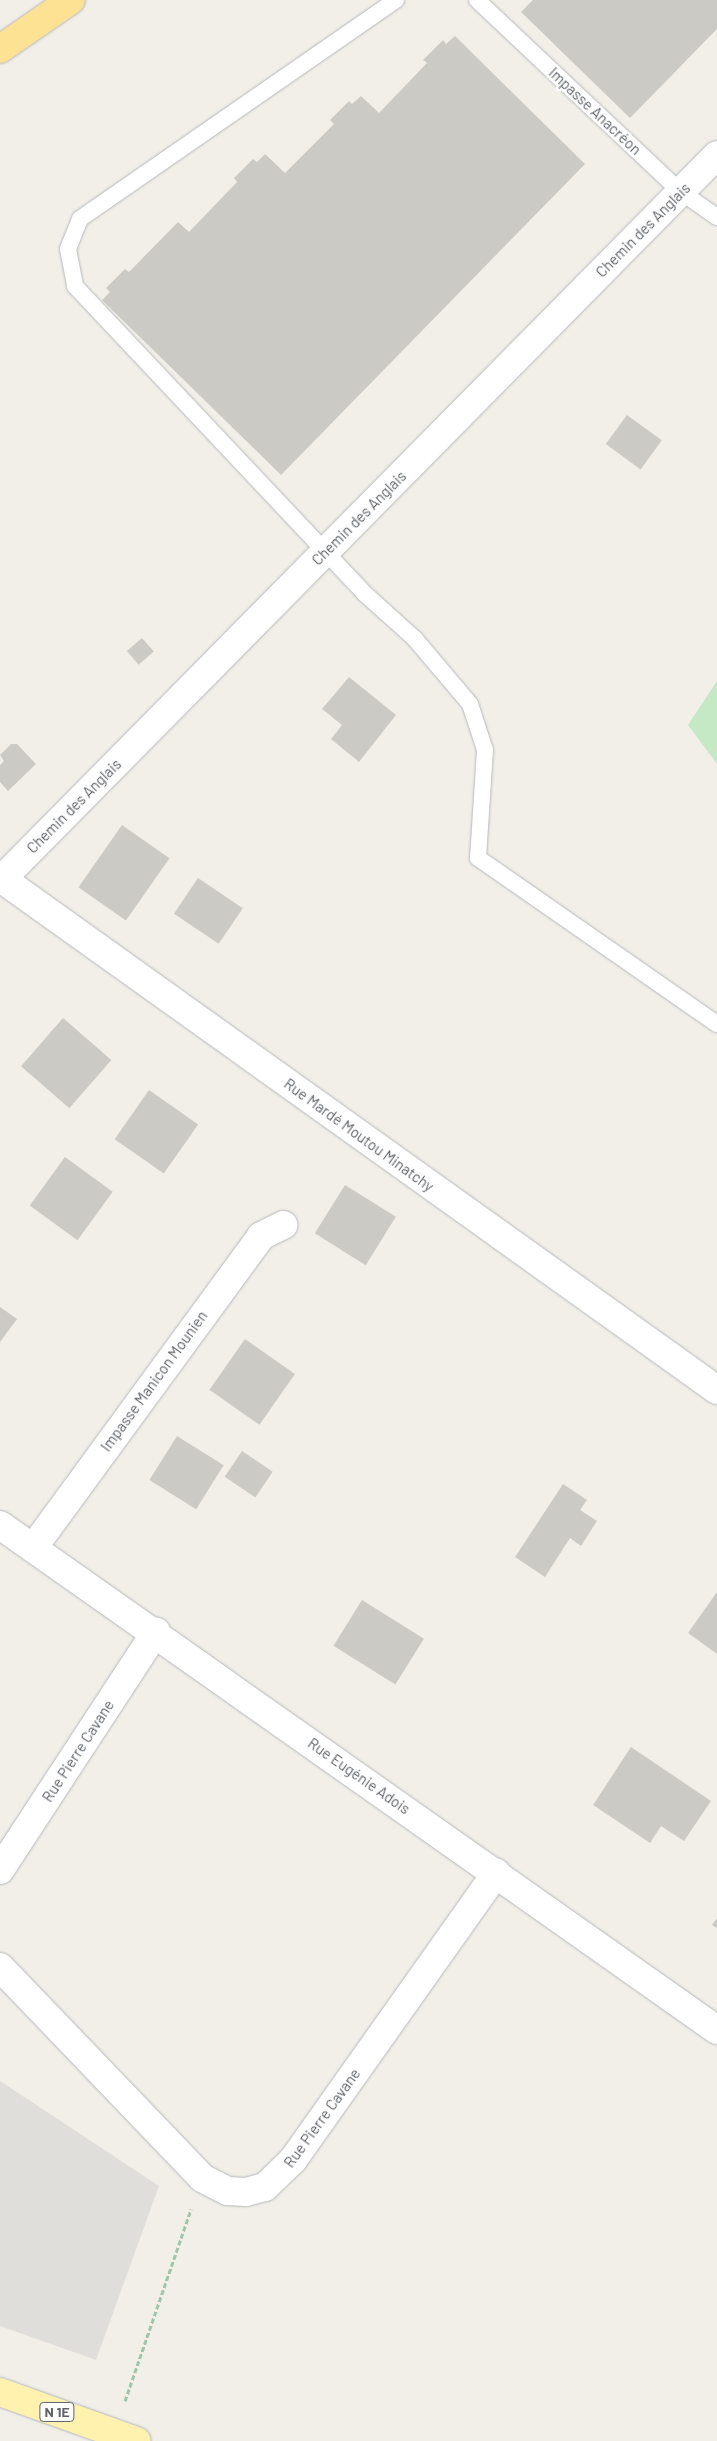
<!DOCTYPE html>
<html>
<head>
<meta charset="utf-8">
<style>
	body { margin:0 }
	#map { position:relative; width:717px; height:2441px; overflow:hidden; background:#f1efe8; font-family:Barlow,sans-serif }
	div>[style] { position:absolute }
	.industrial>* { inset:0; background:#e0deda }
	.green>* { inset:0; background:#c5e8c5 }
	.building>* { inset:0; background:#cccac5; transform-origin:0 0 }
	.path>* { height:3px; margin-top:-1.5px; transform-origin:0; background:repeating-linear-gradient(90deg,#9cc7a9 0 5px,transparent 0 7.5px) }
	.roads { filter:drop-shadow(0 0 1px #b5b8bc) drop-shadow(0 0 1px #b5b8bc) }
	.lane>* { height:16px; margin:-8px; padding:0 8px; transform-origin:8px; border-radius:8px; background:#fff }
	.street>* { height:28px; margin:-14px; padding:0 14px; transform-origin:14px; border-radius:14px; background:#fff }
	.primary>* { height:28px; margin:-14px; padding:0 14px; transform-origin:14px; border-radius:14px; background:#fff2af }
	.highway>* { height:28px; margin:-14px; padding:0 14px; transform-origin:14px; border-radius:14px; background:#fde293 }
	span { translate:-50% -50%; white-space:nowrap; text-align:center; line-height:1.15; -webkit-text-stroke:5px #fff; paint-order:stroke }
	.shield-label span { padding:1px 4px; background:#fff; border:1px solid; border-radius:4px; -webkit-text-stroke-width:0 }
	.shield-label { font-size:14px; color:#5f6368; font-weight:700 }
	.street-label { font-size:15px; color:#5f6368 }
</style>
</head>
<body>
<div id="map">
	<div class="industrial">
		<i style="clip-path:polygon(0 2081px,159px 2186px,96px 2360px,0 2326px)"></i>
	</div>
	<div class="green">
		<i style="clip-path:polygon(717px 681px,717px 764px,688px 725px)"></i>
	</div>
	<div class="building">
		<i style="clip-path:polygon(533px 0,717px 0,717px 29px,630px 118px,521px 12px)"></i>
		<i style="clip-path:polygon(455px 36px,585px 164px,281px 475px,102px 300px,110px 292px,106px 288px,125px 269px,129px 272px,178px 222px,189px 232px,237px 182px,234px 178px,253px 159px,257px 162px,265px 154px,285px 173px,334px 124px,330px 120px,349px 101px,352px 104px,361px 96px,379px 113px,427px 63px,423px 60px,443px 40px,446px 44px)"></i>
		<i style="left:627px;top:415px;width:43px;height:36px;rotate:36deg"></i>
		<i style="left:142px;top:638px;width:18px;height:20px;rotate:49deg"></i>
		<i style="clip-path:polygon(349px 677px,396px 715px,359px 762px,331px 739px,342px 725px,322px 709px)"></i>
		<i style="clip-path:polygon(11px 744px,17px 744px,36px 764px,8px 791px,0 782px,0 765px,4px 761px,0 755px)"></i>
		<i style="left:122px;top:825px;width:58px;height:76px;rotate:35deg"></i>
		<i style="left:198px;top:878px;width:54px;height:43px;rotate:34deg"></i>
		<i style="left:63px;top:1018px;width:64px;height:64px;rotate:41deg"></i>
		<i style="left:149px;top:1090px;width:60px;height:60px;rotate:35deg"></i>
		<i style="left:65px;top:1157px;width:59px;height:60px;rotate:36deg"></i>
		<i style="left:345px;top:1185px;width:60px;height:57px;rotate:32deg"></i>
		<i style="clip-path:polygon(0 1307px,17px 1319px,0 1342px)"></i>
		<i style="left:245px;top:1339px;width:61px;height:62px;rotate:35deg"></i>
		<i style="left:177px;top:1436px;width:55px;height:52px;rotate:32deg"></i>
		<i style="left:242px;top:1451px;width:37px;height:31px;rotate:34deg"></i>
		<i style="clip-path:polygon(563px 1484px,587px 1500px,580px 1510px,597px 1521px,581px 1546px,570px 1538px,545px 1577px,515px 1557px)"></i>
		<i style="clip-path:polygon(717px 1592px,717px 1654px,688px 1633px)"></i>
		<i style="left:362px;top:1600px;width:73px;height:54px;rotate:32deg"></i>
		<i style="clip-path:polygon(631px 1747px,711px 1801px,684px 1841px,661px 1826px,650px 1843px,593px 1805px)"></i>
		<i style="clip-path:polygon(717px 1918px,717px 1928px,712px 1925px)"></i>
	</div>
	<div class="path">
		<i style="left:125px;top:2401px;width:203px;rotate:-71deg"></i>
	</div>
	<div class="roads">
		<div class="lane">
			<i style="left:396px;top:0;width:384px;rotate:145.3deg"></i>
			<i style="left:80px;top:219px;width:32px;rotate:112deg"></i>
			<i style="left:68px;top:249px;width:38px;rotate:79deg"></i>
			<i style="left:75px;top:286px;width:422px;rotate:46.7deg"></i>
			<i style="left:364px;top:593px;width:69px;rotate:42deg"></i>
			<i style="left:415px;top:639px;width:85px;rotate:49.8deg"></i>
			<i style="left:470px;top:704px;width:48px;rotate:71.9deg"></i>
			<i style="left:485px;top:750px;width:108px;rotate:93.7deg"></i>
			<i style="left:478px;top:858px;width:291px;rotate:34.8deg"></i>
			<i style="left:477px;top:0;width:280px;rotate:43.3deg"></i>
			<i style="left:681px;top:192px;width:44px;rotate:34.8deg"></i>
		</div>
		<div class="street">
			<i style="left:2px;top:879px;width:879px;rotate:35.55deg"></i>
			<i style="left:0;top:881px;width:1020px;rotate:-45.36deg"></i>
			<i style="left:0;top:1525px;width:877px;rotate:35.16deg"></i>
			<i style="left:33px;top:1548px;width:386px;rotate:-53.8deg"></i>
			<i style="left:261px;top:1236px;width:25px;rotate:-26deg"></i>
			<i style="left:0;top:1870px;width:285px;rotate:-56.8deg"></i>
			<i style="left:0;top:1967px;width:292px;rotate:46.2deg"></i>
			<i style="left:202px;top:2178px;width:29px;rotate:27deg"></i>
			<i style="left:228px;top:2191px;width:18px;rotate:3deg"></i>
			<i style="left:246px;top:2192px;width:20px;rotate:-15deg"></i>
			<i style="left:265px;top:2187px;width:39px;rotate:-44deg"></i>
			<i style="left:293px;top:2160px;width:352px;rotate:-54.7deg"></i>
		</div>
		<div class="primary">
			<i style="left:0;top:2392px;width:145px;rotate:19.7deg"></i>
		</div>
		<div class="highway">
			<i style="left:0;top:49px;width:86px;rotate:-34.6deg"></i>
		</div>
	</div>
	<div class="shield-label">
		<span style="left:57px;top:2412px">N 1E</span>
	</div>
	<div class="street-label">
		<span style="left:595px;top:111px;rotate:43deg">Impasse Anacréon</span>
		<span style="left:643px;top:230px;rotate:-45deg">Chemin des Anglais</span>
		<span style="left:359px;top:518px;rotate:-45deg">Chemin des Anglais</span>
		<span style="left:74px;top:806px;rotate:-45deg">Chemin des Anglais</span>
		<span style="left:359px;top:1135px;rotate:36deg">Rue Mardé Moutou Minatchy</span>
		<span style="left:154px;top:1381px;rotate:-54deg">Impasse Manicon Mounien</span>
		<span style="left:78px;top:1751px;rotate:-57deg">Rue Pierre Cavane</span>
		<span style="left:359px;top:1776px;rotate:35deg">Rue Eugénie Adois</span>
		<span style="left:322px;top:2118px;rotate:-54deg">Rue Pierre Cavane</span>
	</div>
</div>
</body>
</html>
